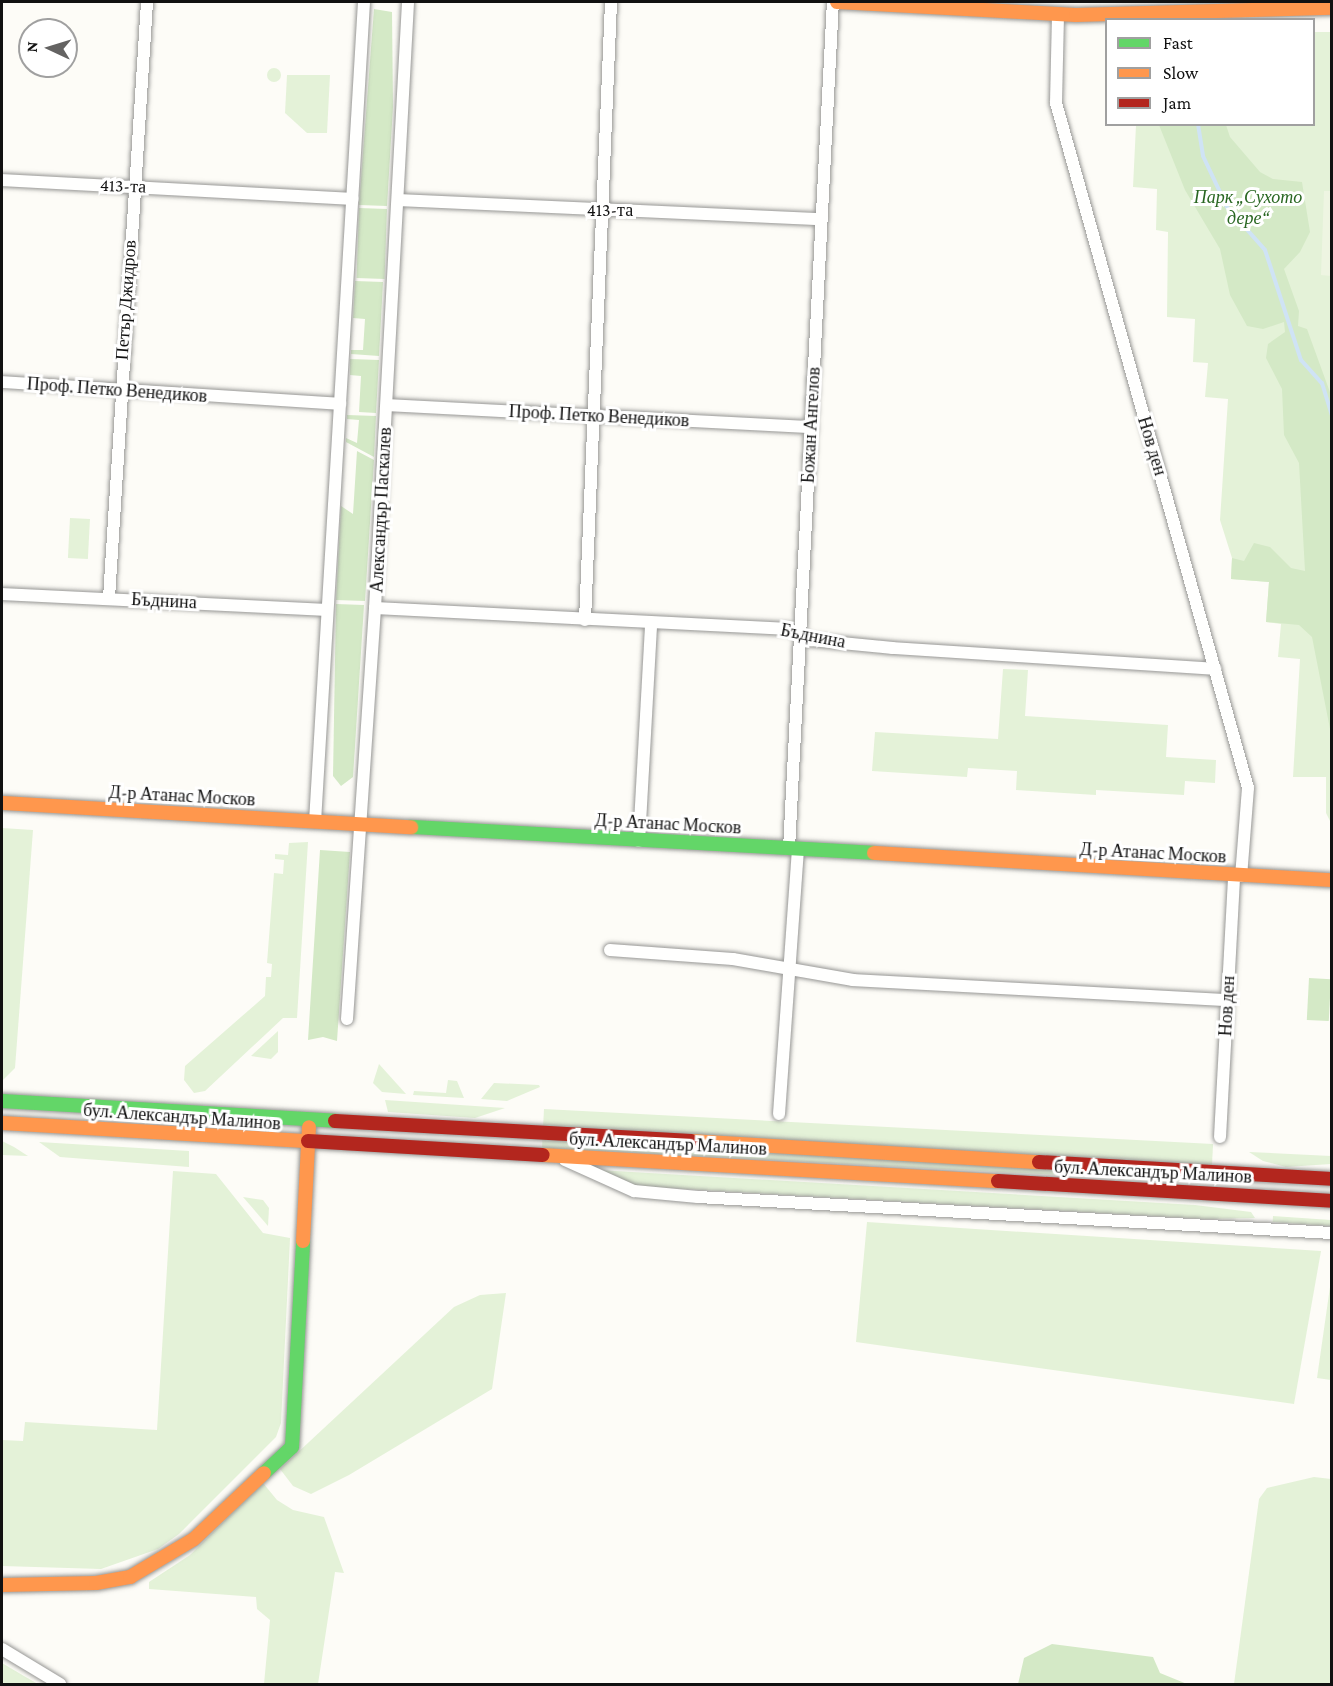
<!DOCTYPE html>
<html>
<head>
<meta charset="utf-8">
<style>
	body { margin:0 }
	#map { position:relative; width:1333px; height:1686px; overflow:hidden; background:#fdfcf7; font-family:"Crimson Pro",serif }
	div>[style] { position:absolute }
	.green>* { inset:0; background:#e4f2d8; transform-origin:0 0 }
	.round { border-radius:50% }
	.forest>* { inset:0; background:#d4e9c6; transform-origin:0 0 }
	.pitch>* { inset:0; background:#eef5e2 }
	.stream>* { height:4px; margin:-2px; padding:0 2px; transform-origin:2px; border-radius:2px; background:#cfe3f5 }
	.roads { filter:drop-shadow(0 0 2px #979795) drop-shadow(0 0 2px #979795) }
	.street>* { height:12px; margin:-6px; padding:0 6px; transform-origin:6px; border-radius:6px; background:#fffffe }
	.fast>* { height:14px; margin:-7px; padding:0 7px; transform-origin:7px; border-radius:7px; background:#63d668 }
	.slow>* { height:14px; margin:-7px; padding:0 7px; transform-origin:7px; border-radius:7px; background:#ff974d }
	.jam>* { height:14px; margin:-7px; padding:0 7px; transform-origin:7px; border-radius:7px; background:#b3261e }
	span { translate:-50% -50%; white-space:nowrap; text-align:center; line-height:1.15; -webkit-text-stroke:6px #fff; paint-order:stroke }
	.street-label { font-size:18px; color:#111 }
	.park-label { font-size:18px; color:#296722; font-style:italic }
	.frame { position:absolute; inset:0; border:3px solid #111; pointer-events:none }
	.legend { position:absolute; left:1105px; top:18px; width:210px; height:108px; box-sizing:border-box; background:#fff; border:2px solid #a0a0a0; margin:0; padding:8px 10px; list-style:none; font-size:18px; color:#111 }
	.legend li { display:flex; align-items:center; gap:12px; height:30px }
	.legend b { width:30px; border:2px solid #a0a0a0 }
	.north { position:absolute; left:18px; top:18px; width:60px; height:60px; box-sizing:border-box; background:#fff; border:2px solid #a0a0a0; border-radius:50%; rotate:274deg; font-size:16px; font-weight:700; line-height:24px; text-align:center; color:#111 }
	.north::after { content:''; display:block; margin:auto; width:21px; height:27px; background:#646362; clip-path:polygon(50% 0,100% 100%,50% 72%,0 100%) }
</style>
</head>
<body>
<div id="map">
	<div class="green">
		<i style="clip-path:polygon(1314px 32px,1331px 32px,1331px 823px,1326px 813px,1326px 777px,1293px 777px,1300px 659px,1278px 657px,1281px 624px,1266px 622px,1269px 582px,1231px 579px,1232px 558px,1220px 520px,1228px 399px,1205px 397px,1208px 363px,1193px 362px,1195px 319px,1167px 317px,1168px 232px,1156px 230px,1157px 189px,1133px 187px,1136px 125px,1314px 124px)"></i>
		<i class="round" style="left:267px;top:68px;width:14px;height:14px"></i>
		<i style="clip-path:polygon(287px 75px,330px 75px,327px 133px,307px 133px,285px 113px)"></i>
		<i style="left:70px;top:518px;width:20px;height:40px;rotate:3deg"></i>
		<i style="clip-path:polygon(1003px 669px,1028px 670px,1025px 716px,1168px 725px,1166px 757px,1216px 760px,1215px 783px,1185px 781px,1184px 795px,1096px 790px,1096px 795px,1016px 790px,1017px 771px,968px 768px,967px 777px,872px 771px,875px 732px,998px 739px)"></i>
		<i style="clip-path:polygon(2px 828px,33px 830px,15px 1068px,2px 1081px)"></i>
		<i style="clip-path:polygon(308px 842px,297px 1018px,283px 1018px,205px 1091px,194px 1093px,184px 1080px,185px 1066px,265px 996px,266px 977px,271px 977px,272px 964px,267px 963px,274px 873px,283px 874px,284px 860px,275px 859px,275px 854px,288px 855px,289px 843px)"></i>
		<i style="clip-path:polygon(278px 1031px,278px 1052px,271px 1059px,251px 1056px)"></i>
		<i style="clip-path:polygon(379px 1064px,406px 1094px,382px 1092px,373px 1083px)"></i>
		<i style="clip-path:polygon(448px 1080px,457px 1081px,464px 1098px,413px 1095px,414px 1091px,446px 1093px)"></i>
		<i style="clip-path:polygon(494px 1083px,539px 1085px,540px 1087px,507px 1101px,481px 1099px)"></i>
		<i style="clip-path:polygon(385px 1100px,505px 1108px,475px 1118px,388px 1112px)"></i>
		<i style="left:544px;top:1109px;width:670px;height:39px;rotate:3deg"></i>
		<i style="clip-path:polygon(2px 1141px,14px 1147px,28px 1156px,2px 1155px)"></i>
		<i style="clip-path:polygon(39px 1142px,189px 1151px,189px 1167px,60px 1157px)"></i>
		<i style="clip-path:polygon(1249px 1152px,1331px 1156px,1331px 1164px,1286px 1167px,1263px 1161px)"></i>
		<i style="clip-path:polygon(598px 1170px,1195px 1205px,1251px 1212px,1255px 1218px,1206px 1219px,632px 1186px)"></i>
		<i style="clip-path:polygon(173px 1171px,216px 1174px,263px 1233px,290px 1238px,281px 1423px,276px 1437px,179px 1534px,158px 1549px,101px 1569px,2px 1566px,2px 1440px,23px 1441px,25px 1422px,157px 1430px)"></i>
		<i style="clip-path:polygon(243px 1197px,263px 1200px,269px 1208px,268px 1226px)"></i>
		<i style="left:1273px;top:1216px;width:58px;height:6px;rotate:4deg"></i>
		<i style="clip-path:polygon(867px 1222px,1321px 1251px,1294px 1404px,856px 1342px)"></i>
		<i style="clip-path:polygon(1331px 1280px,1331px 1380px,1317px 1378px)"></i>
		<i style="clip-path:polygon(506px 1293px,492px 1389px,349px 1475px,311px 1494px,293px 1486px,280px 1469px,454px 1307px,480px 1295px)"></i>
		<i style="clip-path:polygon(1314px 1477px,1331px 1479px,1331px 1684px,1234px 1684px,1259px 1499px,1267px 1488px)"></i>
		<i style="clip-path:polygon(263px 1483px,277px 1500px,293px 1510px,324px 1517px,344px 1573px,335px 1572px,318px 1684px,264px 1684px,270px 1620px,257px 1609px,256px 1597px,149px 1589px,149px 1582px,190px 1555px)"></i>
		<i style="clip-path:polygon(2px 1663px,24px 1676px,38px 1684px,2px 1684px)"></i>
	</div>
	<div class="forest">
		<i style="clip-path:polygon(374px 9px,392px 12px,393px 107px,387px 206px,359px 205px)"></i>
		<i style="clip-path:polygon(1159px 125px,1226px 125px,1230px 137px,1260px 172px,1273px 179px,1302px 182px,1310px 232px,1300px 252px,1284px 269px,1299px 311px,1298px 326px,1307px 329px,1331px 395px,1331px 734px,1312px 637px,1299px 625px,1266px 622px,1269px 582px,1231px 579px,1232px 558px,1244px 561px,1254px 543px,1270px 547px,1291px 568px,1305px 571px,1299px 463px,1284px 435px,1282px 389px,1266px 358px,1268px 344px,1285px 332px,1284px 322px,1263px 329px,1247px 326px,1230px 295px,1220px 249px,1185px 190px)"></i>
		<i style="left:359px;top:208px;width:28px;height:70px;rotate:2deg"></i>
		<i style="clip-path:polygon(355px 281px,383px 282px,379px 356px,351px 354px,351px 350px,363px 350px,365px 319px,353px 318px)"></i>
		<i style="clip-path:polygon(350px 359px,379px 360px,376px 413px,359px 412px,361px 376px,350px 375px)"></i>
		<i style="clip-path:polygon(347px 415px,376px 416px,374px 457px,346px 442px,346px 438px,357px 443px,359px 420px,347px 419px)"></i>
		<i style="clip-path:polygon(357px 451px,374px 460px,365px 601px,336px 600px,341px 506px,353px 514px)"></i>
		<i style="clip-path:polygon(336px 604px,364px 605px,353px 777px,341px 786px,333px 776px)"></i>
		<i style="clip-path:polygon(320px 850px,350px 852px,337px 1041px,323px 1037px,308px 1040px)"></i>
		<i style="left:1309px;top:978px;width:22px;height:42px;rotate:3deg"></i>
		<i style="clip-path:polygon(1052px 1644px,1153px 1657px,1160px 1673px,1187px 1684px,1018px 1684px,1024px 1658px)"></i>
	</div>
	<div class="pitch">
		<i style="clip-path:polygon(1324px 191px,1331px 191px,1331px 276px,1321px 275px)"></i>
	</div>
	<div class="stream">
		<i style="left:1198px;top:124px;width:32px;rotate:81deg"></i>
		<i style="left:1203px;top:156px;width:56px;rotate:64.8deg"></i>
		<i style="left:1227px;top:207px;width:57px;rotate:48.5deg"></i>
		<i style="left:1265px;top:250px;width:116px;rotate:71.9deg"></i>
		<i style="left:1301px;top:360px;width:31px;rotate:48deg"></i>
		<i style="left:1322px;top:383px;width:34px;rotate:73deg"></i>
	</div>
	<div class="roads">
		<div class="street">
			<i style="left:1058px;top:15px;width:88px;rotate:91.3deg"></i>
			<i style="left:1056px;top:103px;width:711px;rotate:74.34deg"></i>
			<i style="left:1248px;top:788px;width:88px;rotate:94.5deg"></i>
			<i style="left:2px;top:180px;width:351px;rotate:3.1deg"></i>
			<i style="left:398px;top:200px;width:423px;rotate:2.6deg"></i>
			<i style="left:2px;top:382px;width:339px;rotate:3.7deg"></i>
			<i style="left:387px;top:405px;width:425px;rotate:3deg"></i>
			<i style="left:2px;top:594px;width:325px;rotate:2.8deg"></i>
			<i style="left:109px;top:598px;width:597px;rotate:-86.35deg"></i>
			<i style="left:375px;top:608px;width:415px;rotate:2.9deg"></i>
			<i style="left:789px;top:629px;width:25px;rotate:27deg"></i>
			<i style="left:811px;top:640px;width:82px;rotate:5.6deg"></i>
			<i style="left:893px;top:648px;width:323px;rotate:3.7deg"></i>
			<i style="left:585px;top:620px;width:619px;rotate:-87.59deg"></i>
			<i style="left:315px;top:822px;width:821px;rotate:-86.58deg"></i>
			<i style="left:639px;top:841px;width:218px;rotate:-86.8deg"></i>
			<i style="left:789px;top:849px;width:848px;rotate:-87.03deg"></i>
			<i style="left:610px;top:950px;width:123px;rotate:4.2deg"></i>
			<i style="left:733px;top:959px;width:122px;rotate:9.9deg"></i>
			<i style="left:853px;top:980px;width:375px;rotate:3.1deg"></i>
			<i style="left:347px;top:1019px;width:412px;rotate:-86.1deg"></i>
			<i style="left:375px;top:608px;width:607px;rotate:-86.88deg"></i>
			<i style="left:779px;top:1114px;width:266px;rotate:-85.9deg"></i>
			<i style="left:1220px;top:1137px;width:261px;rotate:-86.9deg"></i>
			<i style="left:565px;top:1160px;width:76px;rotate:24.2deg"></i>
			<i style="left:634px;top:1191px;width:64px;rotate:5.4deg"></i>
			<i style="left:698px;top:1197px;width:635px;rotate:3.25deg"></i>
			<i style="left:2px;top:1649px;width:68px;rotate:31.1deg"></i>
		</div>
		<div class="fast">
			<i style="left:411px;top:827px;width:464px;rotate:3.2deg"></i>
			<i style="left:2px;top:1101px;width:334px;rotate:3.4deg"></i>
			<i style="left:264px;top:1473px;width:38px;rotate:-43deg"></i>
			<i style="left:292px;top:1447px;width:206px;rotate:-86.9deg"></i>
		</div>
		<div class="slow">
			<i style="left:837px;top:2px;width:239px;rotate:3.1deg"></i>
			<i style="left:1076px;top:15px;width:256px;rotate:-1.6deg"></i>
			<i style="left:2px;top:803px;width:410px;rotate:3.4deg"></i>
			<i style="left:874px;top:853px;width:459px;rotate:3.4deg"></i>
			<i style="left:2px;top:1123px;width:307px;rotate:3.4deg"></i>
			<i style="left:691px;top:1141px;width:349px;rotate:3.5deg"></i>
			<i style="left:543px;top:1155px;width:456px;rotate:3.3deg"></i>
			<i style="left:303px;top:1241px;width:114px;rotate:-87deg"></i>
			<i style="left:2px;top:1585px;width:94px;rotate:-1.2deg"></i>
			<i style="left:96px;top:1583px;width:35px;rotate:-10deg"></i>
			<i style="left:130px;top:1577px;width:74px;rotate:-30.7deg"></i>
			<i style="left:194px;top:1539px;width:96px;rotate:-43.3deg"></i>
		</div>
		<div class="jam">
			<i style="left:335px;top:1121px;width:357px;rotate:3.2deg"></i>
			<i style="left:308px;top:1141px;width:235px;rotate:3.4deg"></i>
			<i style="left:1039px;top:1162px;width:293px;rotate:3.3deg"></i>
			<i style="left:998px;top:1181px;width:335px;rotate:3.4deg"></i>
		</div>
	</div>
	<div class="street-label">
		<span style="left:123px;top:186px;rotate:2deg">413-та</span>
		<span style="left:610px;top:210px">413-та</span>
		<span style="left:126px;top:300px;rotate:-86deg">Петър Джидров</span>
		<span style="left:117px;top:390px;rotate:4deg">Проф. Петко Венедиков</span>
		<span style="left:599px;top:416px;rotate:3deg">Проф. Петко Венедиков</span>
		<span style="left:811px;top:425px;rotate:-87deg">Божан Ангелов</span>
		<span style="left:1152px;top:446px;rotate:73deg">Нов ден</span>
		<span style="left:381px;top:510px;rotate:-87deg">Александър Паскалев</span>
		<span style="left:164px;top:601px;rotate:3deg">Бъднина</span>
		<span style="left:813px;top:636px;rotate:11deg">Бъднина</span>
		<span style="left:182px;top:796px;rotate:3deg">Д-р Атанас Москов</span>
		<span style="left:668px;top:824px;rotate:3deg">Д-р Атанас Москов</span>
		<span style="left:1153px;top:853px;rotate:3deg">Д-р Атанас Москов</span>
		<span style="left:1227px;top:1006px;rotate:-87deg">Нов ден</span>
		<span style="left:182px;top:1117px;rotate:4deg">бул. Александър Малинов</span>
		<span style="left:668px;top:1144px;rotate:3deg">бул. Александър Малинов</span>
		<span style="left:1153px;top:1172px;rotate:3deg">бул. Александър Малинов</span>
	</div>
	<div class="park-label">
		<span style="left:1248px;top:208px">Парк „Сухото<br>дере“</span>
	</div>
	<div class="frame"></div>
	<ul class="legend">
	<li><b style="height:8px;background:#63d668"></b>Fast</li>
	<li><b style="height:8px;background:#ff974d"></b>Slow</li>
	<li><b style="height:8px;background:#b3261e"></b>Jam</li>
	</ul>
	<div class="north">N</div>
</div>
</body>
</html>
